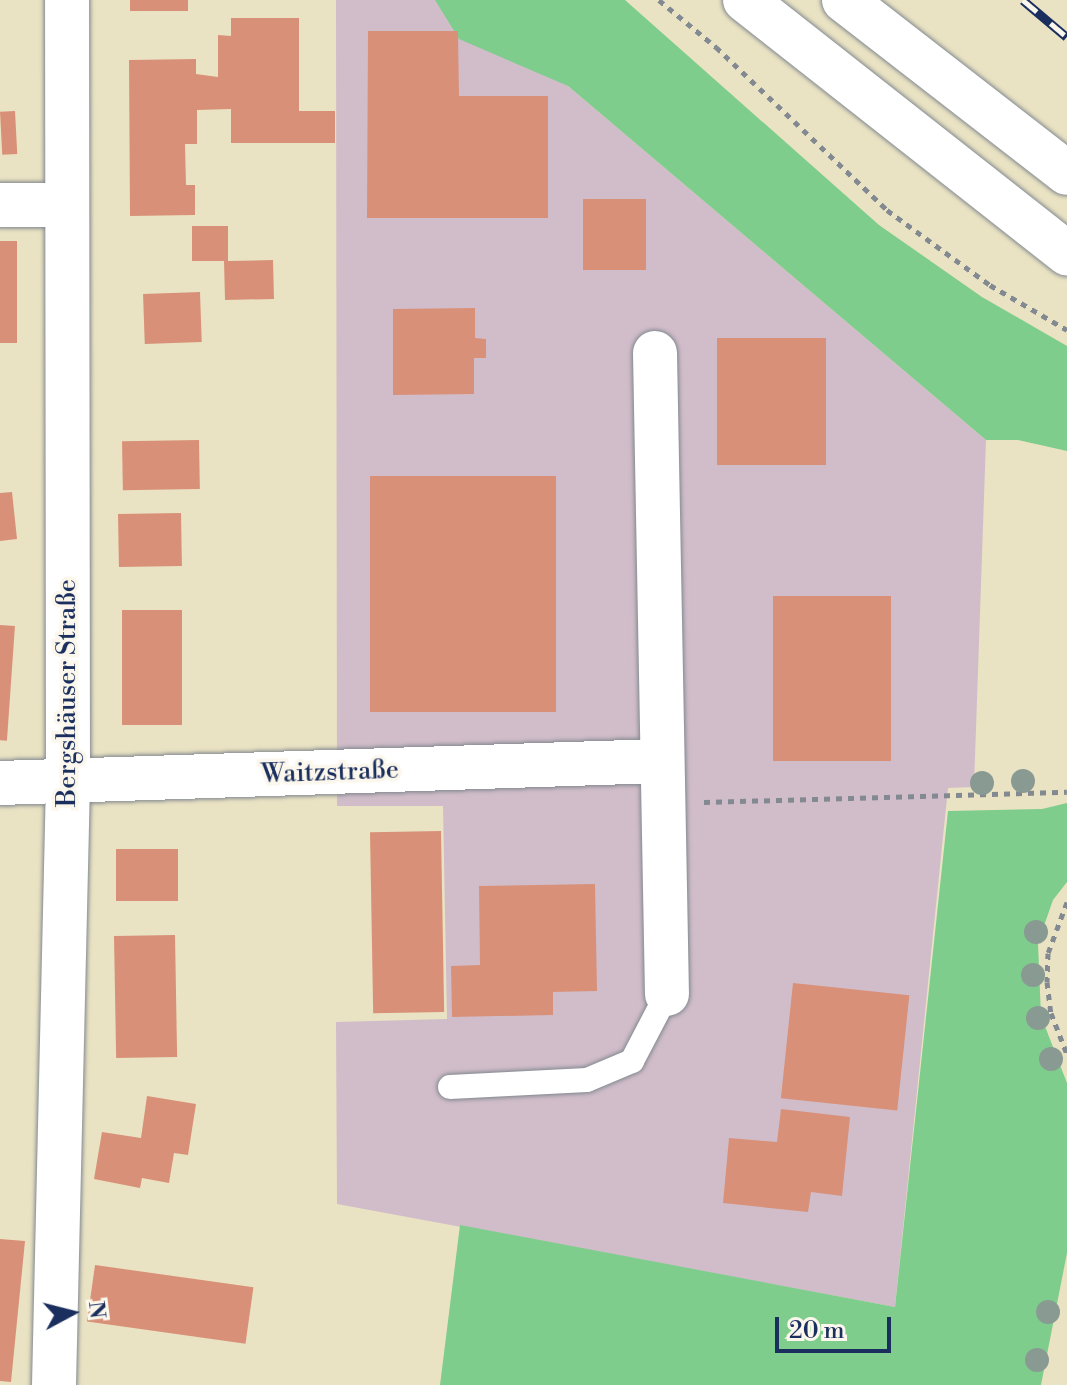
<!DOCTYPE html>
<html>
<head>
<meta charset="utf-8">
<style>
	body { margin:0 }
	#map { position:relative; width:1067px; height:1385px; overflow:hidden; background:#eae3c3; font-family:"Libre Bodoni",serif }
	div>[style] { position:absolute }
	.industrial>* { inset:0; background:#d1bdca }
	.green>* { inset:0; background:#7fcd8c }
	.building>* { inset:0; background:#d89178; transform-origin:0 0 }
	.path>* { height:5px; margin-top:-2.5px; transform-origin:0; background:repeating-linear-gradient(90deg,#828990 0 6px,transparent 0 12px) }
	.roads { filter:drop-shadow(0 0 2px #828990) drop-shadow(0 0 2px #828990) }
	.lane>* { height:24px; margin:-12px; padding:0 12px; transform-origin:12px; border-radius:12px; background:#fff }
	.street>* { height:44px; margin:-22px; padding:0 22px; transform-origin:22px; border-radius:22px; background:#fff }
	.primary>* { height:44px; margin:-22px; padding:0 22px; transform-origin:22px; border-radius:22px; background:#fff }
	.rail>* { height:9px; margin-top:-4.5px; transform-origin:0; background:repeating-linear-gradient(90deg,#fbf7ec 0 18px,#1b2f5e 0 36px); box-sizing:border-box; border-block:2px solid #1b2f5e }
	.trees>* { width:24px; height:24px; margin:-12px; border-radius:50%; background:#899a93 }
	span { translate:-50% -50%; white-space:nowrap; text-align:center; line-height:1.15; -webkit-text-stroke:7px #fbf7ec; paint-order:stroke }
	.street-label { font-size:26px; color:#1b2f5e }
	.north { position:absolute; left:32px; top:1273px; width:80px; height:80px; -webkit-text-stroke:6px #fbf7ec; paint-order:stroke; rotate:83deg; font-size:22px; font-weight:700; line-height:32px; text-align:center; color:#1b2f5e }
	.north::after { content:''; display:block; margin:auto; width:28px; height:36px; background:#1b2f5e; clip-path:polygon(50% 0,100% 100%,50% 72%,0 100%) }
	.scale { position:absolute; left:775px; top:1317px; width:116px; height:36px; box-sizing:border-box; border:4px solid #1b2f5e; border-top:0; padding-left:10px; font-size:24px; line-height:28px; white-space:nowrap; color:#1b2f5e; -webkit-text-stroke:6px #fbf7ec; paint-order:stroke }
</style>
</head>
<body>
<div id="map">
	<div class="industrial">
		<i style="clip-path:polygon(336px 0,455px 0,568px 86px,986px 440px,974px 787px,948px 788px,895px 1307px,337px 1204px,336px 1022px,447px 1019px,443px 806px,337px 806px)"></i>
	</div>
	<div class="green">
		<i style="clip-path:polygon(435px 0,625px 0,879px 225px,982px 297px,1067px 346px,1067px 451px,1018px 440px,986px 440px,568px 86px,459px 39px)"></i>
		<i style="clip-path:polygon(1067px 803px,1067px 882px,1053px 900px,1038px 943px,1041px 1016px,1067px 1083px,1067px 1253px,1041px 1385px,440px 1385px,460px 1225px,895px 1307px,948px 811px,1042px 809px)"></i>
	</div>
	<div class="building">
		<i style="left:130px;top:0;width:58px;height:11px"></i>
		<i style="clip-path:polygon(231px 18px,299px 18px,299px 111px,335px 111px,335px 143px,231px 143px,231px 109px,197px 110px,197px 144px,185px 144px,186px 185px,195px 185px,195px 215px,130px 216px,129px 60px,196px 59px,196px 74px,218px 77px,218px 35px,231px 36px)"></i>
		<i style="clip-path:polygon(368px 31px,458px 31px,459px 96px,548px 96px,548px 218px,367px 218px)"></i>
		<i style="left:15px;top:111px;width:43px;height:15px;rotate:87deg"></i>
		<i style="left:583px;top:199px;width:63px;height:71px"></i>
		<i style="clip-path:polygon(192px 226px,228px 226px,228px 261px,273px 260px,274px 299px,225px 300px,224px 261px,192px 261px)"></i>
		<i style="left:17px;top:241px;width:102px;height:17px;rotate:90deg"></i>
		<i style="left:200px;top:292px;width:50px;height:57px;rotate:88deg"></i>
		<i style="clip-path:polygon(475px 308px,475px 338px,486px 339px,486px 358px,474px 358px,474px 394px,393px 395px,393px 309px)"></i>
		<i style="left:717px;top:338px;width:109px;height:127px"></i>
		<i style="left:199px;top:440px;width:49px;height:77px;rotate:89deg"></i>
		<i style="left:370px;top:476px;width:186px;height:236px"></i>
		<i style="clip-path:polygon(12px 492px,17px 539px,0 541px,0 493px)"></i>
		<i style="left:181px;top:513px;width:53px;height:63px;rotate:89deg"></i>
		<i style="left:773px;top:596px;width:118px;height:165px"></i>
		<i style="left:122px;top:610px;width:60px;height:115px"></i>
		<i style="left:0;top:625px;width:15px;height:115px;rotate:4deg"></i>
		<i style="left:441px;top:831px;width:181px;height:71px;rotate:89deg"></i>
		<i style="left:116px;top:849px;width:62px;height:52px"></i>
		<i style="clip-path:polygon(595px 884px,597px 991px,553px 992px,553px 1015px,452px 1017px,451px 966px,480px 965px,479px 886px)"></i>
		<i style="left:175px;top:935px;width:122px;height:61px;rotate:89deg"></i>
		<i style="left:793px;top:983px;width:117px;height:116px;rotate:6deg"></i>
		<i style="clip-path:polygon(147px 1096px,196px 1104px,188px 1155px,174px 1153px,169px 1183px,142px 1178px,140px 1188px,94px 1179px,102px 1132px,141px 1138px)"></i>
		<i style="clip-path:polygon(781px 1109px,850px 1117px,842px 1196px,811px 1192px,808px 1212px,723px 1203px,729px 1138px,777px 1142px)"></i>
		<i style="clip-path:polygon(0 1239px,25px 1241px,11px 1382px,0 1381px)"></i>
		<i style="left:95px;top:1265px;width:160px;height:57px;rotate:8deg"></i>
	</div>
	<div class="path">
		<i style="left:659px;top:0;width:74px;rotate:39.5deg"></i>
		<i style="left:716px;top:47px;width:236px;rotate:43.6deg"></i>
		<i style="left:887px;top:210px;width:127px;rotate:36.1deg"></i>
		<i style="left:990px;top:285px;width:89px;rotate:30.3deg"></i>
		<i style="left:704px;top:802px;width:363px;rotate:-1.6deg"></i>
		<i style="left:1067px;top:902px;width:54px;rotate:110.4deg"></i>
		<i style="left:1048px;top:953px;width:29px;rotate:92deg"></i>
		<i style="left:1047px;top:982px;width:31px;rotate:83deg"></i>
		<i style="left:1051px;top:1013px;width:44px;rotate:68.7deg"></i>
	</div>
	<div class="roads">
		<div class="lane">
			<i style="left:450px;top:1087px;width:137px;rotate:-2.9deg"></i>
			<i style="left:587px;top:1080px;width:49px;rotate:-22.9deg"></i>
			<i style="left:632px;top:1061px;width:76px;rotate:-62.4deg"></i>
		</div>
		<div class="street">
			<i style="left:0;top:205px;width:66px"></i>
			<i style="left:655px;top:353px;width:641px;rotate:88.93deg"></i>
			<i style="left:0;top:783px;width:659px;rotate:-1.91deg"></i>
			<i style="left:54px;top:1385px;width:603px;rotate:-88.67deg"></i>
			<i style="left:68px;top:782px;width:782px;rotate:-90.07deg"></i>
		</div>
		<div class="primary">
			<i style="left:745px;top:0;width:410px;rotate:38.2deg"></i>
			<i style="left:844px;top:0;width:282px;rotate:37.8deg"></i>
		</div>
	</div>
	<div class="rail">
		<i style="left:1023px;top:0;width:57px;rotate:40.1deg"></i>
	</div>
	<div class="trees">
		<i style="left:1023px;top:781px"></i>
		<i style="left:982px;top:783px"></i>
		<i style="left:1036px;top:932px"></i>
		<i style="left:1033px;top:975px"></i>
		<i style="left:1038px;top:1018px"></i>
		<i style="left:1051px;top:1059px"></i>
		<i style="left:1048px;top:1312px"></i>
		<i style="left:1037px;top:1360px"></i>
	</div>
	<div class="street-label">
		<span style="left:68px;top:693px;rotate:-90deg">Bergshäuser Straße</span>
		<span style="left:330px;top:773px;rotate:-2deg">Waitzstraße</span>
	</div>
	<div class="north">N</div>
	<div class="scale">20 m</div>
</div>
</body>
</html>
